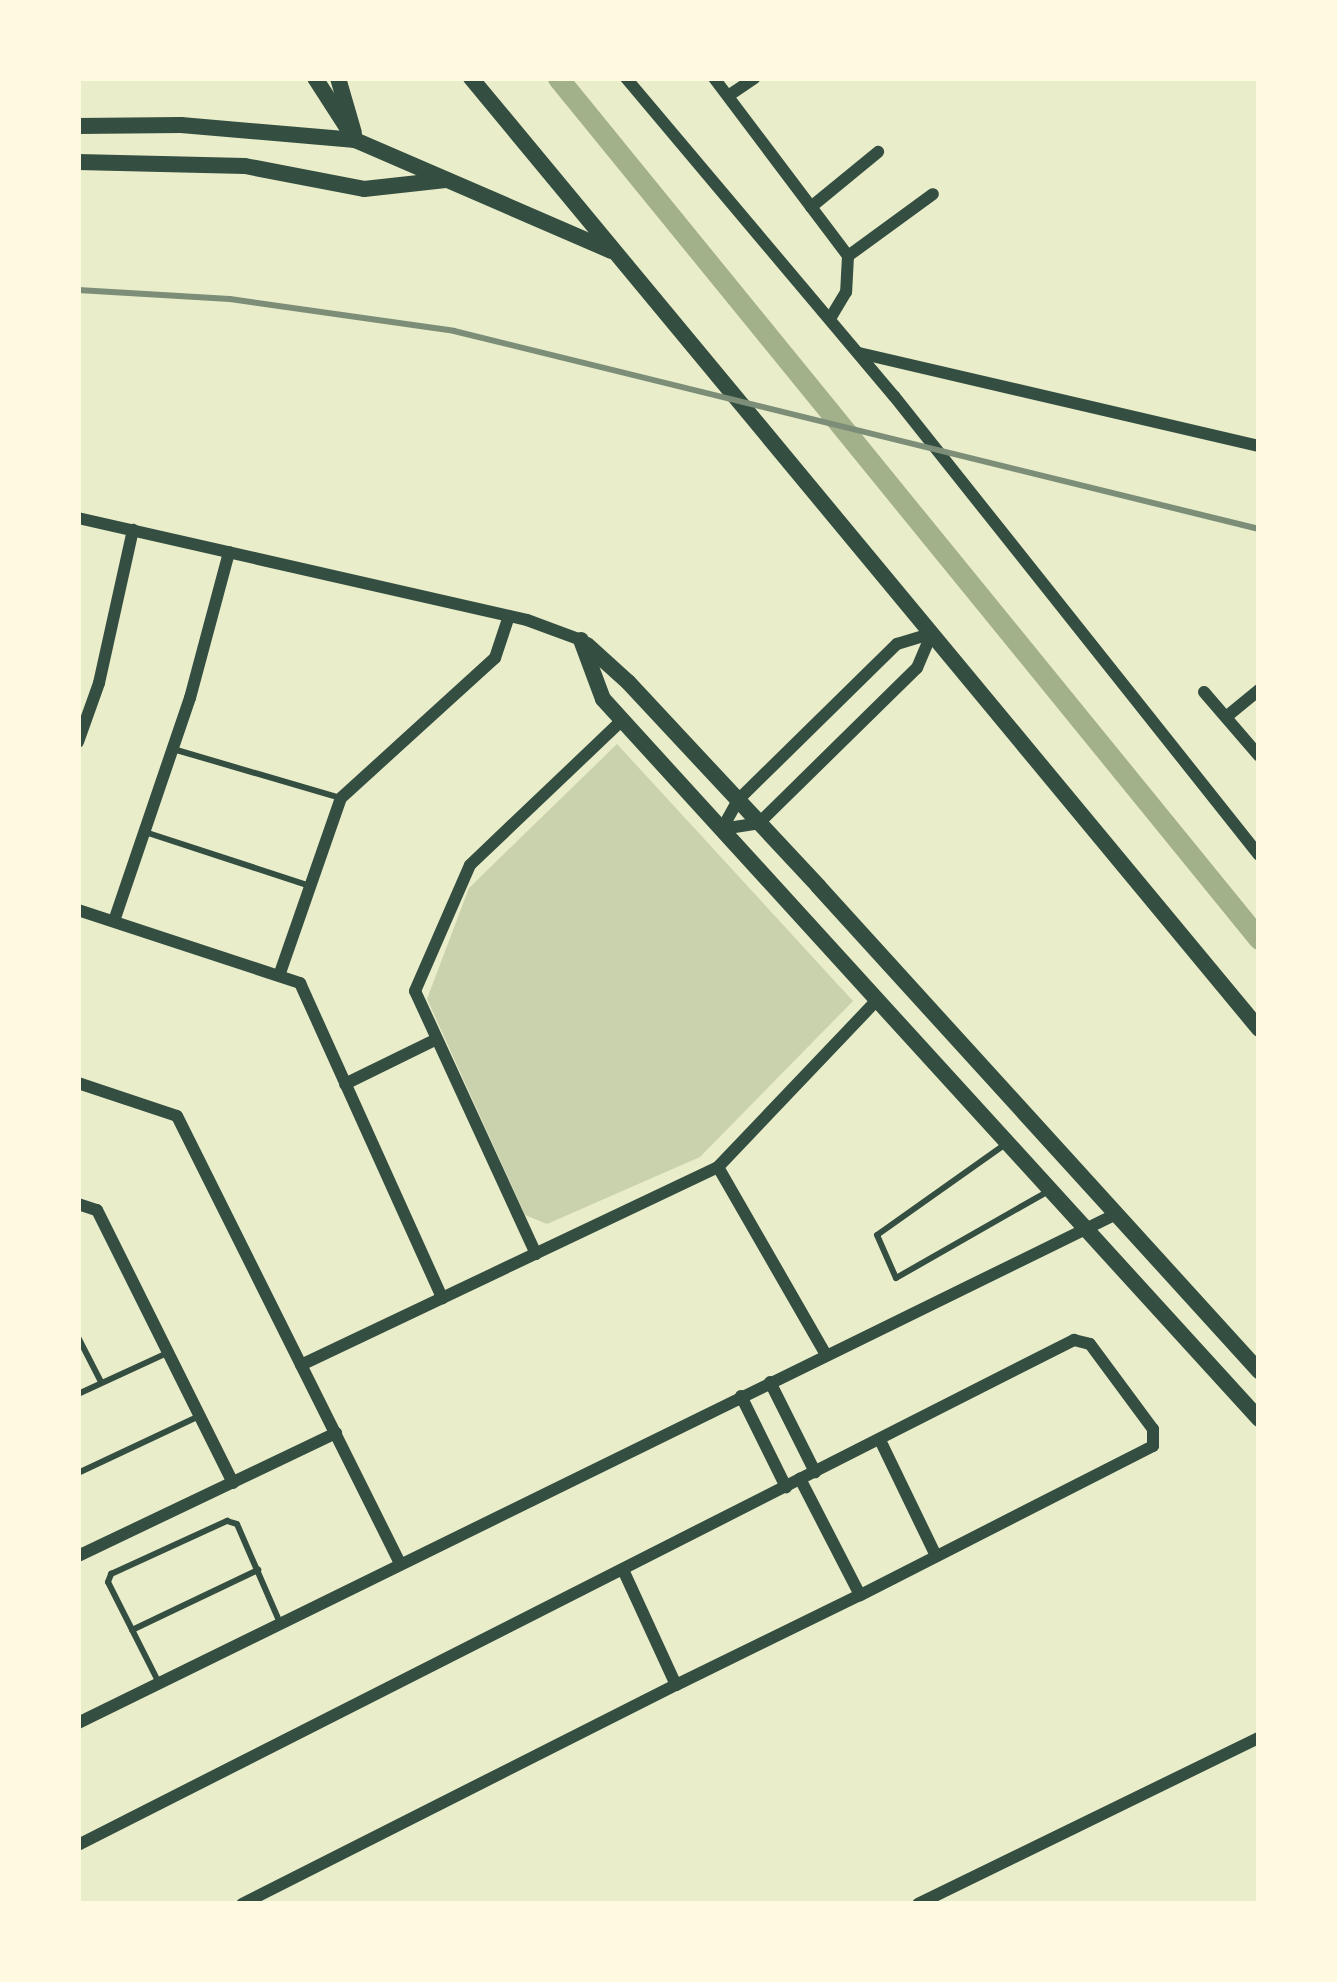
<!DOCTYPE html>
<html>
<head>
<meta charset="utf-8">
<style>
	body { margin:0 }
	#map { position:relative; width:1337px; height:1982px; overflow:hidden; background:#e9edc9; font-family:"Nunito Sans",sans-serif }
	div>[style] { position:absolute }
	.green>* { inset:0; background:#cad2ad }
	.canal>* { height:21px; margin:-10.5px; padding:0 10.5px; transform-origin:10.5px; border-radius:10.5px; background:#a3b18a }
	.service>* { height:6px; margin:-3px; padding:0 3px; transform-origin:3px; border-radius:3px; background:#344e41 }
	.minor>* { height:12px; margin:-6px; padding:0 6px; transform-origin:6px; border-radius:6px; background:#344e41 }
	.tertiary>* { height:16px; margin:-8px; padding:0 8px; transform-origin:8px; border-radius:8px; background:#344e41 }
	.rail>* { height:6px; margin:-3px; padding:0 3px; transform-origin:3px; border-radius:3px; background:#7c8e77 }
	span { translate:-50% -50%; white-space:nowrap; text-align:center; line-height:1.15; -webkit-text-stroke:9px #fefae0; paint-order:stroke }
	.frame { position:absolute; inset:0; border:81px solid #fefae0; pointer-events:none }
</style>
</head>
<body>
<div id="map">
	<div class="green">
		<i style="clip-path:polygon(617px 744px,853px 1001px,700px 1157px,547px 1224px,525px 1215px,427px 999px,469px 888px)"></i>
	</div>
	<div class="canal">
		<i style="left:558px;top:78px;width:1110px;rotate:50.85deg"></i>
	</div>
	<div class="service">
		<i style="left:173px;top:749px;width:175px;rotate:16.3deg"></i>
		<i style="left:145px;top:832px;width:174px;rotate:18.1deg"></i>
		<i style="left:1007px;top:1143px;width:159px;rotate:144.7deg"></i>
		<i style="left:877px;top:1235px;width:47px;rotate:66.2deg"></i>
		<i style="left:896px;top:1278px;width:174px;rotate:-29.7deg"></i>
		<i style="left:78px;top:1337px;width:51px;rotate:62.9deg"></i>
		<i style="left:78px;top:1394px;width:96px;rotate:-24.7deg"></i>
		<i style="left:78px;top:1473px;width:134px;rotate:-25.2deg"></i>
		<i style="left:132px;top:1630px;width:140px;rotate:-25.5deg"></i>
		<i style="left:159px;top:1683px;width:113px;rotate:-116.8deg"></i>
		<i style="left:108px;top:1582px;width:9px;rotate:-69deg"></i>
		<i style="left:111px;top:1574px;width:128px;rotate:-24.6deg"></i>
		<i style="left:227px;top:1521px;width:10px;rotate:17deg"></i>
		<i style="left:237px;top:1524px;width:108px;rotate:66.5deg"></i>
	</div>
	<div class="minor">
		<i style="left:626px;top:78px;width:416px;rotate:49.9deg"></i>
		<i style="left:894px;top:396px;width:586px;rotate:51.51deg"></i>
		<i style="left:714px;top:78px;width:223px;rotate:53deg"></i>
		<i style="left:848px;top:256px;width:36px;rotate:93deg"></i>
		<i style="left:846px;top:292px;width:31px;rotate:121deg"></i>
		<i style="left:728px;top:96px;width:32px;rotate:-34deg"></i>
		<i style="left:811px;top:207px;width:87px;rotate:-39.4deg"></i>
		<i style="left:848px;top:256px;width:105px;rotate:-36.1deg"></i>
		<i style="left:859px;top:353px;width:411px;rotate:13.1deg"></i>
		<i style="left:78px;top:518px;width:460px;rotate:12.8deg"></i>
		<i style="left:527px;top:620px;width:58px;rotate:20.3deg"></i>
		<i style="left:1204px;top:692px;width:84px;rotate:49.3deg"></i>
		<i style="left:1226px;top:717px;width:43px;rotate:-39.3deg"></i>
		<i style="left:78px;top:742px;width:63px;rotate:-70.4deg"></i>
		<i style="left:99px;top:683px;width:157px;rotate:-77.5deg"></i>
		<i style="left:722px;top:829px;width:37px;rotate:-9deg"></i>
		<i style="left:759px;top:823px;width:221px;rotate:-44.5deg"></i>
		<i style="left:917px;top:668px;width:38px;rotate:-67deg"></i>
		<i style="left:722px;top:829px;width:33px;rotate:-61deg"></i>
		<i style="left:738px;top:800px;width:223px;rotate:-44.5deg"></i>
		<i style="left:897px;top:644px;width:37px;rotate:-17deg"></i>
		<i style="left:78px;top:910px;width:234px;rotate:18.2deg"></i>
		<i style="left:300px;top:983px;width:346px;rotate:65.7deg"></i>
		<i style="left:114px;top:921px;width:236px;rotate:-71.2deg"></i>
		<i style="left:190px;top:698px;width:151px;rotate:-75deg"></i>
		<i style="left:280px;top:973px;width:185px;rotate:-70.8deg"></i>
		<i style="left:341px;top:798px;width:208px;rotate:-42.3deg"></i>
		<i style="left:495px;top:658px;width:44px;rotate:-71.6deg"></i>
		<i style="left:78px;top:1083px;width:104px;rotate:18.4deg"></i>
		<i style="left:177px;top:1116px;width:500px;rotate:63.5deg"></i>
		<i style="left:345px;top:1084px;width:102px;rotate:-26.1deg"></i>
		<i style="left:718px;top:1167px;width:217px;rotate:60.1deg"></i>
		<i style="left:78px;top:1204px;width:20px;rotate:18deg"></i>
		<i style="left:97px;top:1210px;width:305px;rotate:63.5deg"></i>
		<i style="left:536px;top:1254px;width:289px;rotate:-114.7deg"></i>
		<i style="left:415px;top:991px;width:137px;rotate:-66.4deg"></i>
		<i style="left:470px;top:865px;width:210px;rotate:-43.6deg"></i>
		<i style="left:301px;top:1365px;width:462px;rotate:-25.4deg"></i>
		<i style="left:718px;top:1167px;width:231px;rotate:-46.4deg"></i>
		<i style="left:770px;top:1382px;width:101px;rotate:63.4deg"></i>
		<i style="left:741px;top:1396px;width:102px;rotate:63.7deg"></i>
		<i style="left:880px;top:1440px;width:129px;rotate:64.2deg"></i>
		<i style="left:78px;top:1556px;width:286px;rotate:-25.5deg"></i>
		<i style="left:676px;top:1685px;width:205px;rotate:-26.1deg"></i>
		<i style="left:860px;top:1595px;width:131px;rotate:-117.3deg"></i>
		<i style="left:78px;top:1723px;width:1156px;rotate:-26.12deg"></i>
		<i style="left:78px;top:1845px;width:1117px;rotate:-26.89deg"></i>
		<i style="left:1074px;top:1340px;width:16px;rotate:14deg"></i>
		<i style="left:1090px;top:1344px;width:106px;rotate:53.5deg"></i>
		<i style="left:1153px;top:1429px;width:17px;rotate:90deg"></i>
		<i style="left:1153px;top:1446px;width:329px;rotate:153deg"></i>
		<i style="left:242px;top:1904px;width:486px;rotate:-26.8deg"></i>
		<i style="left:676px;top:1685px;width:124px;rotate:-114.7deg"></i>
		<i style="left:918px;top:1904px;width:379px;rotate:-26deg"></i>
	</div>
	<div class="tertiary">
		<i style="left:315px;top:78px;width:74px;rotate:57.2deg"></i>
		<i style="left:338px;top:78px;width:57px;rotate:73.8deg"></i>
		<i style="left:471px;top:78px;width:1235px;rotate:50.35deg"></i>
		<i style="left:78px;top:126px;width:103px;rotate:-0.6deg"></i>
		<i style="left:181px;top:125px;width:175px;rotate:4.9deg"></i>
		<i style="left:355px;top:140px;width:279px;rotate:23.4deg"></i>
		<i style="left:78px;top:162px;width:167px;rotate:1.4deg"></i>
		<i style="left:245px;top:166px;width:121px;rotate:10.9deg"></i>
		<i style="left:364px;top:189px;width:82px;rotate:-6.3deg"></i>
		<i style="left:581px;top:640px;width:63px;rotate:69.6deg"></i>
		<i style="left:603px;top:699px;width:974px;rotate:47.66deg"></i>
		<i style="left:587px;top:645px;width:55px;rotate:42.1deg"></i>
		<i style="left:628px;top:682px;width:279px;rotate:47deg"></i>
		<i style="left:818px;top:886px;width:656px;rotate:47.72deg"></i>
	</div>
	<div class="rail">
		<i style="left:78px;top:290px;width:152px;rotate:3.4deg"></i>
		<i style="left:230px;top:299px;width:226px;rotate:8.1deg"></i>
		<i style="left:454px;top:331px;width:829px;rotate:13.82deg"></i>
	</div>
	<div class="frame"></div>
</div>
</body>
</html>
